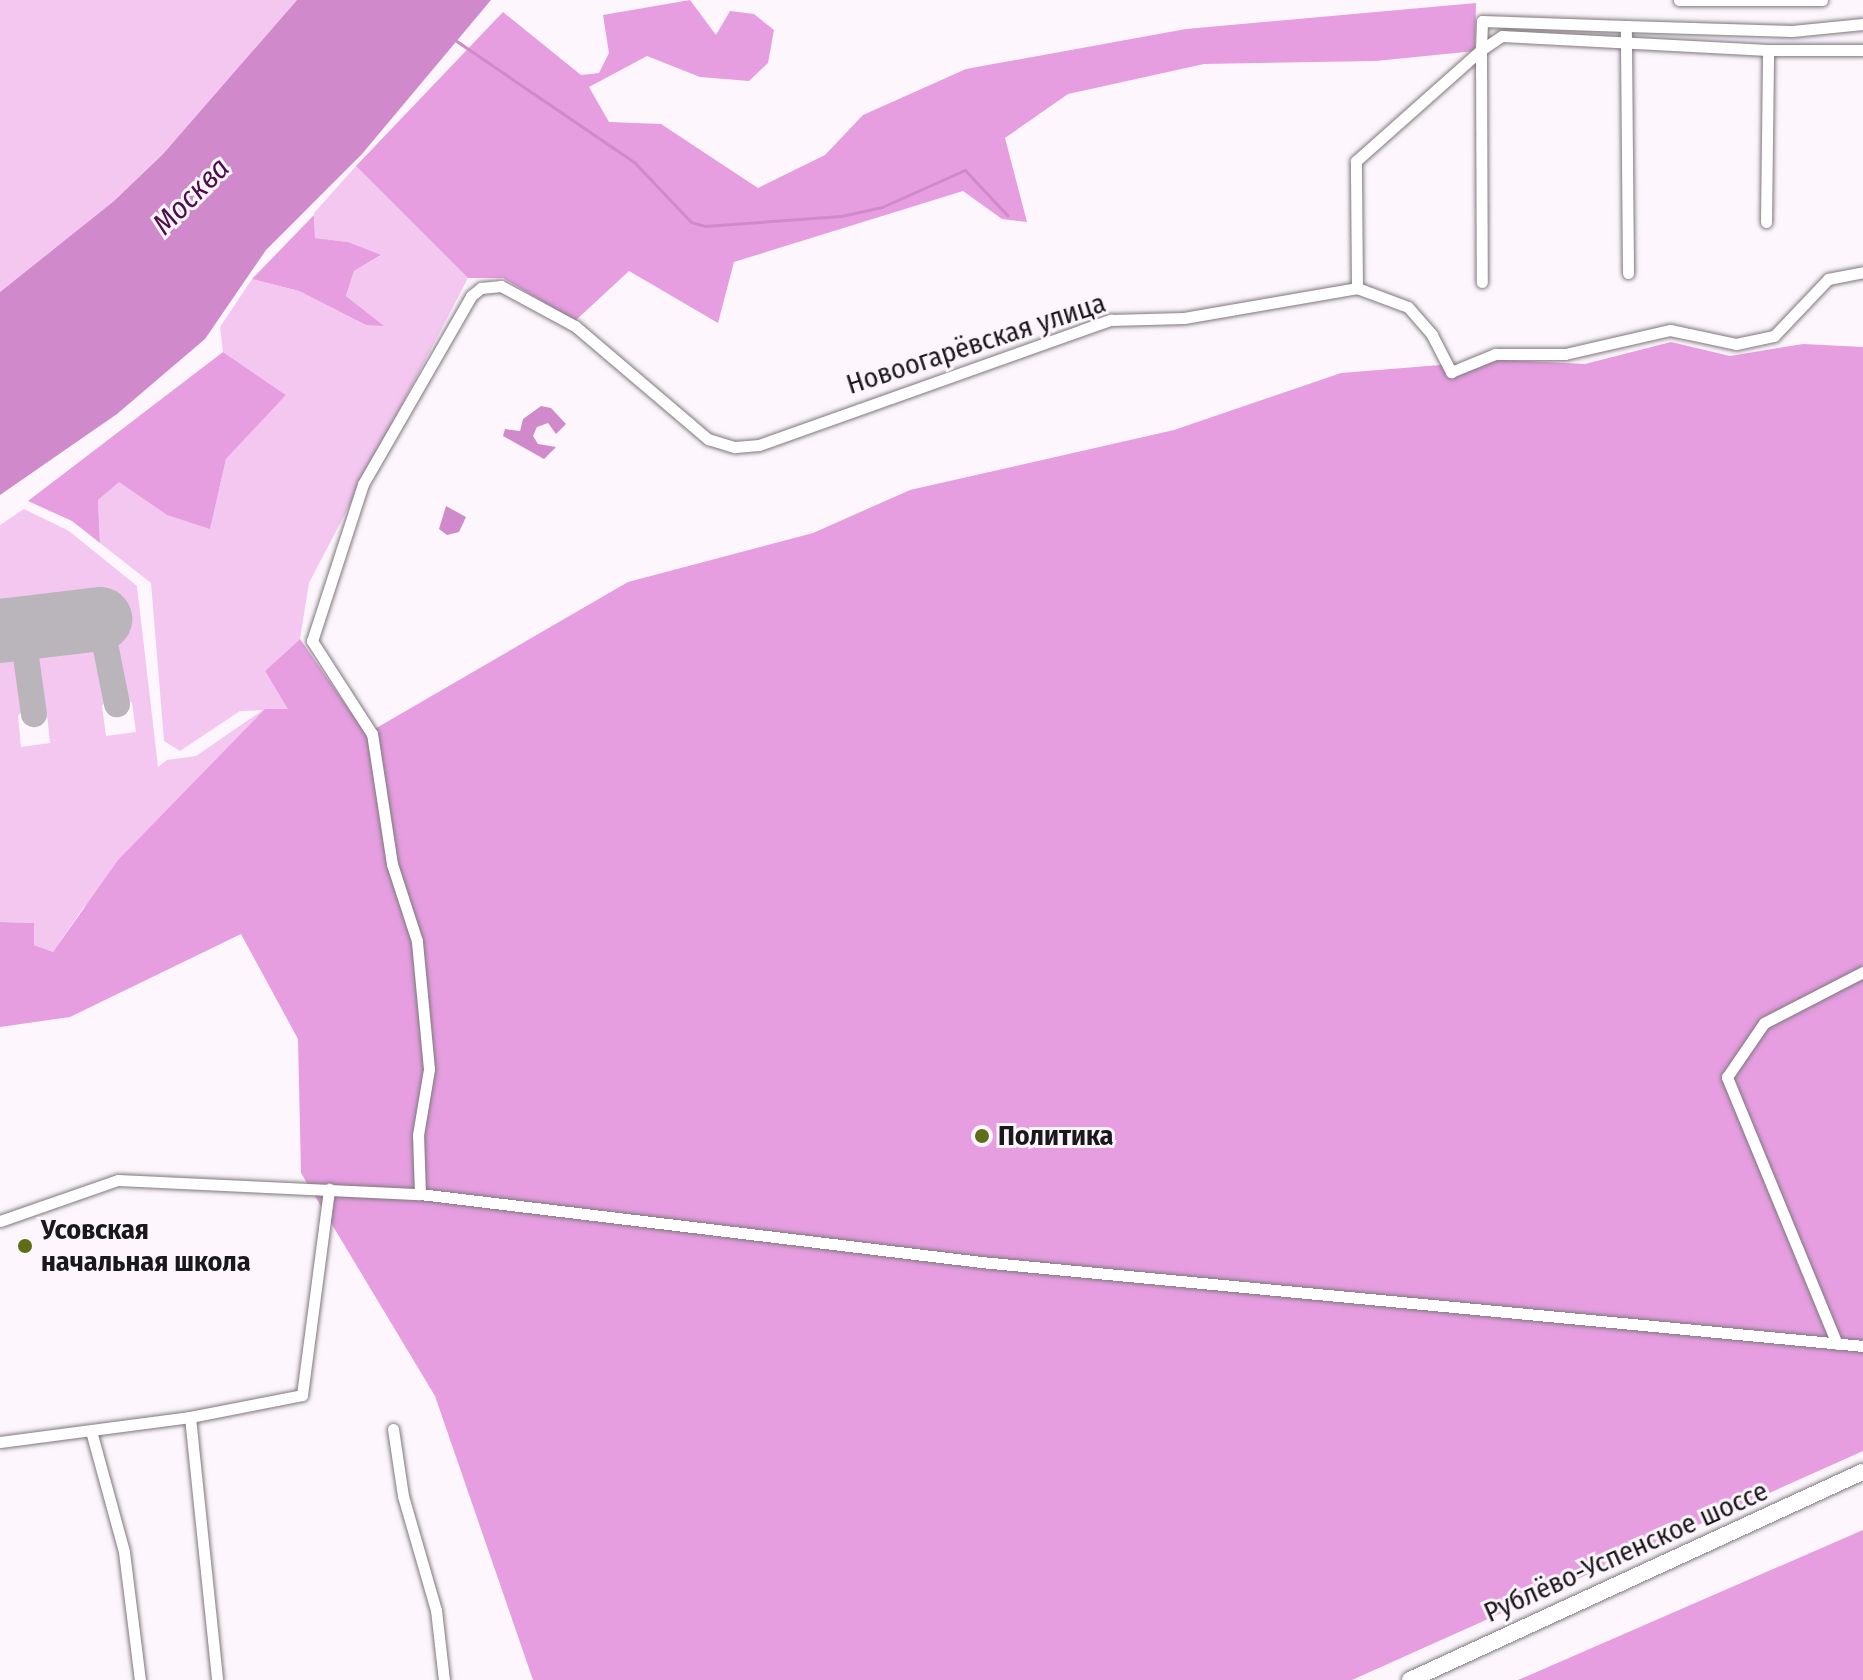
<!DOCTYPE html>
<html>
<head>
<meta charset="utf-8">
<style>
	body { margin:0 }
	#map { position:relative; width:1863px; height:1680px; overflow:hidden; background:#fdf6fc; font-family:"Fira Sans Condensed",sans-serif }
	div>[style] { position:absolute }
	.green>* { inset:0; background:#f4c7f0 }
	.forest>* { inset:0; background:#e69ee1 }
	.water>* { inset:0; background:#d08acc }
	.stream>* { height:3px; margin:-1.5px; padding:0 1.5px; transform-origin:1.5px; border-radius:1.5px; background:#d08acc }
	.taxiway>* { height:26px; margin:-13px; padding:0 13px; transform-origin:13px; border-radius:13px; background:#bab5ba }
	.runway>* { height:64px; margin:-32px; padding:0 32px; transform-origin:32px; border-radius:32px; background:#bab5ba }
	.roads { filter:drop-shadow(0 0 2px #7e787d) drop-shadow(0 0 2px #7e787d) }
	.street>* { height:11px; margin:-5.5px; padding:0 5.5px; transform-origin:5.5px; border-radius:5.5px; background:#fff }
	.secondary>* { height:16px; margin:-8px; padding:0 8px; transform-origin:8px; border-radius:8px; background:#fff }
	.dots>* { width:22px; height:22px; translate:-50% -50%; box-sizing:border-box; border:4px solid #fdf6fc; border-radius:50% }
	span { translate:-50% -50%; white-space:nowrap; text-align:center; line-height:1.15; -webkit-text-stroke:6px #fdf6fc; paint-order:stroke }
	.street-label { font-size:28px; color:#1a181a }
	.poi-label { font-size:28px; color:#1a181a; font-weight:700 }
	.left { translate:0 -50%; text-align:left }
	.water-label { font-size:30px; color:#4d0e4c; font-style:italic }
</style>
</head>
<body>
<div id="map">
	<div class="green">
		<i style="clip-path:polygon(0 0,297px 0,163px 154px,114px 201px,0 292px)"></i>
		<i style="clip-path:polygon(356px 166px,468px 278px,309px 583px,300px 639px,265px 671px,289px 709px,83px 908px,53px 952px,34px 945px,34px 923px,0 922px,0 655px,20px 662px,25px 707px,18px 716px,21px 747px,50px 743px,47px 714px,37px 705px,32px 663px,43px 650px,85px 645px,100px 654px,109px 696px,102px 706px,106px 736px,136px 732px,132px 703px,122px 694px,105px 596px,0 608px,0 525px,24px 509px,69px 531px,137px 586px,158px 767px,167px 760px,196px 756px,263px 710px,240px 711px,180px 751px,164px 741px,151px 583px,100px 543px,98px 500px,119px 481px,167px 515px,210px 528px,226px 459px,286px 395px,223px 352px,220px 327px,252px 279px,299px 291px,366px 325px,382px 325px,346px 296px,354px 271px,380px 256px,348px 242px,315px 238px,314px 213px)"></i>
	</div>
	<div class="forest">
		<i style="clip-path:polygon(690px 0,716px 35px,730px 11px,754px 14px,774px 30px,768px 63px,749px 81px,700px 77px,647px 56px,589px 87px,609px 122px,661px 124px,758px 188px,825px 155px,863px 115px,966px 69px,1186px 29px,1476px 3px,1475px 51px,1376px 61px,1204px 64px,1068px 94px,1005px 138px,1027px 222px,1002px 219px,963px 191px,734px 262px,718px 323px,629px 271px,575px 321px,503px 278px,468px 278px,356px 166px,503px 12px,581px 75px,599px 73px,609px 53px,603px 15px)"></i>
		<i style="clip-path:polygon(314px 215px,315px 238px,348px 242px,381px 255px,354px 271px,346px 296px,384px 326px,366px 325px,299px 291px,252px 279px)"></i>
		<i style="clip-path:polygon(1671px 342px,1730px 356px,1803px 344px,1863px 347px,1863px 1451px,1352px 1680px,533px 1680px,435px 1396px,301px 1173px,298px 1039px,241px 934px,70px 1017px,0 1027px,0 922px,34px 923px,34px 945px,53px 952px,118px 860px,265px 709px,288px 709px,265px 671px,300px 639px,366px 734px,628px 582px,813px 533px,910px 490px,1174px 430px,1341px 373px,1502px 360px,1585px 364px)"></i>
		<i style="clip-path:polygon(223px 352px,286px 395px,226px 459px,210px 529px,167px 515px,119px 482px,98px 500px,100px 543px,72px 521px,28px 501px)"></i>
		<i style="clip-path:polygon(1863px 1530px,1863px 1680px,1518px 1680px)"></i>
	</div>
	<div class="water">
		<i style="clip-path:polygon(297px 0,491px 0,362px 154px,266px 250px,205px 339px,117px 414px,0 495px,0 292px,114px 201px,163px 154px)"></i>
		<i style="clip-path:polygon(541px 406px,551px 408px,566px 424px,556px 434px,548px 423px,537px 427px,533px 436px,538px 444px,556px 447px,544px 459px,503px 436px,505px 429px,520px 431px,523px 419px)"></i>
		<i style="clip-path:polygon(446px 506px,466px 517px,459px 532px,447px 535px,439px 529px)"></i>
	</div>
	<div class="stream">
		<i style="left:455px;top:40px;width:218px;rotate:34.3deg"></i>
		<i style="left:635px;top:163px;width:81px;rotate:46.5deg"></i>
		<i style="left:691px;top:222px;width:15px;rotate:16deg"></i>
		<i style="left:705px;top:226px;width:136px;rotate:-4.2deg"></i>
		<i style="left:841px;top:216px;width:42px;rotate:-12.4deg"></i>
		<i style="left:882px;top:207px;width:91px;rotate:-24deg"></i>
		<i style="left:965px;top:170px;width:62px;rotate:47deg"></i>
	</div>
	<div class="taxiway">
		<i style="left:100px;top:619px;width:87px;rotate:78.7deg"></i>
		<i style="left:22px;top:628px;width:87px;rotate:82.1deg"></i>
	</div>
	<div class="runway">
		<i style="left:0;top:631px;width:101px;rotate:-6.8deg"></i>
	</div>
	<div class="roads">
		<div class="street">
			<i style="left:1679px;top:0;width:143px"></i>
			<i style="left:1481px;top:50px;width:25px;rotate:-34deg"></i>
			<i style="left:1502px;top:36px;width:266px;rotate:3deg"></i>
			<i style="left:1768px;top:50px;width:95px"></i>
			<i style="left:1481px;top:50px;width:29px;rotate:-88deg"></i>
			<i style="left:1482px;top:21px;width:144px;rotate:2deg"></i>
			<i style="left:1766px;top:222px;width:172px;rotate:-89.3deg"></i>
			<i style="left:1628px;top:273px;width:247px;rotate:-90.5deg"></i>
			<i style="left:1626px;top:26px;width:166px;rotate:1.7deg"></i>
			<i style="left:1792px;top:31px;width:71px;rotate:-5.6deg"></i>
			<i style="left:1357px;top:288px;width:127px;rotate:-90.5deg"></i>
			<i style="left:1356px;top:161px;width:167px;rotate:-41.6deg"></i>
			<i style="left:1481px;top:50px;width:232px;rotate:89.8deg"></i>
			<i style="left:420px;top:1194px;width:59px;rotate:-91.9deg"></i>
			<i style="left:418px;top:1135px;width:67px;rotate:-80.5deg"></i>
			<i style="left:429px;top:1069px;width:129px;rotate:-95.4deg"></i>
			<i style="left:417px;top:941px;width:81px;rotate:-108deg"></i>
			<i style="left:392px;top:864px;width:132px;rotate:-98.7deg"></i>
			<i style="left:372px;top:734px;width:111px;rotate:-122.8deg"></i>
			<i style="left:312px;top:641px;width:165px;rotate:-72deg"></i>
			<i style="left:363px;top:484px;width:217px;rotate:-60.1deg"></i>
			<i style="left:471px;top:296px;width:13px;rotate:-39deg"></i>
			<i style="left:481px;top:288px;width:20px;rotate:-6deg"></i>
			<i style="left:501px;top:286px;width:84px;rotate:28.4deg"></i>
			<i style="left:575px;top:326px;width:175px;rotate:40.4deg"></i>
			<i style="left:708px;top:439px;width:28px;rotate:17deg"></i>
			<i style="left:735px;top:447px;width:24px;rotate:-5deg"></i>
			<i style="left:759px;top:445px;width:374px;rotate:-19.6deg"></i>
			<i style="left:1111px;top:320px;width:73px;rotate:-1.6deg"></i>
			<i style="left:1184px;top:318px;width:176px;rotate:-9.8deg"></i>
			<i style="left:1357px;top:288px;width:54px;rotate:20.4deg"></i>
			<i style="left:1408px;top:307px;width:37px;rotate:49deg"></i>
			<i style="left:1432px;top:335px;width:42px;rotate:62.8deg"></i>
			<i style="left:1451px;top:372px;width:48px;rotate:-22.2deg"></i>
			<i style="left:1495px;top:354px;width:70px"></i>
			<i style="left:1565px;top:354px;width:108px;rotate:-12.9deg"></i>
			<i style="left:1670px;top:330px;width:67px;rotate:12deg"></i>
			<i style="left:1736px;top:344px;width:39px;rotate:-12deg"></i>
			<i style="left:1774px;top:336px;width:79px;rotate:-46.5deg"></i>
			<i style="left:1828px;top:279px;width:36px;rotate:-11deg"></i>
			<i style="left:0;top:1221px;width:125px;rotate:-19.2deg"></i>
			<i style="left:118px;top:1180px;width:302px;rotate:2.7deg"></i>
			<i style="left:420px;top:1194px;width:565px;rotate:6.91deg"></i>
			<i style="left:981px;top:1262px;width:886px;rotate:5.44deg"></i>
			<i style="left:1837px;top:1344px;width:289px;rotate:-112.4deg"></i>
			<i style="left:1727px;top:1077px;width:65px;rotate:-55.6deg"></i>
			<i style="left:1764px;top:1023px;width:111px;rotate:-27.3deg"></i>
			<i style="left:190px;top:1417px;width:264px;rotate:84.1deg"></i>
			<i style="left:393px;top:1429px;width:68px;rotate:81.5deg"></i>
			<i style="left:403px;top:1496px;width:119px;rotate:73.9deg"></i>
			<i style="left:436px;top:1610px;width:70px;rotate:83.5deg"></i>
			<i style="left:91px;top:1431px;width:125px;rotate:74.7deg"></i>
			<i style="left:124px;top:1552px;width:129px;rotate:82.9deg"></i>
			<i style="left:0;top:1442px;width:192px;rotate:-7.5deg"></i>
			<i style="left:190px;top:1417px;width:114px;rotate:-11.1deg"></i>
			<i style="left:302px;top:1395px;width:208px;rotate:-82.5deg"></i>
		</div>
		<div class="secondary">
			<i style="left:1410px;top:1680px;width:498px;rotate:-24.7deg"></i>
		</div>
	</div>
	<div class="dots">
		<i style="left:982px;top:1136px;background:#5f6d17"></i>
		<i style="left:25px;top:1246px;background:#5f6d17"></i>
	</div>
	<div class="street-label">
		<span style="left:976px;top:344px;rotate:-18deg">Новоогарёвская улица</span>
		<span style="left:1626px;top:1552px;rotate:-24deg">Рублёво-Успенское шоссе</span>
	</div>
	<div class="poi-label">
		<span class="left" style="left:998px;top:1136px">Политика</span>
		<span class="left" style="left:41px;top:1246px">Усовская<br>начальная школа</span>
	</div>
	<div class="water-label">
		<span style="left:191px;top:196px;rotate:-45deg">Москва</span>
	</div>
</div>
</body>
</html>
